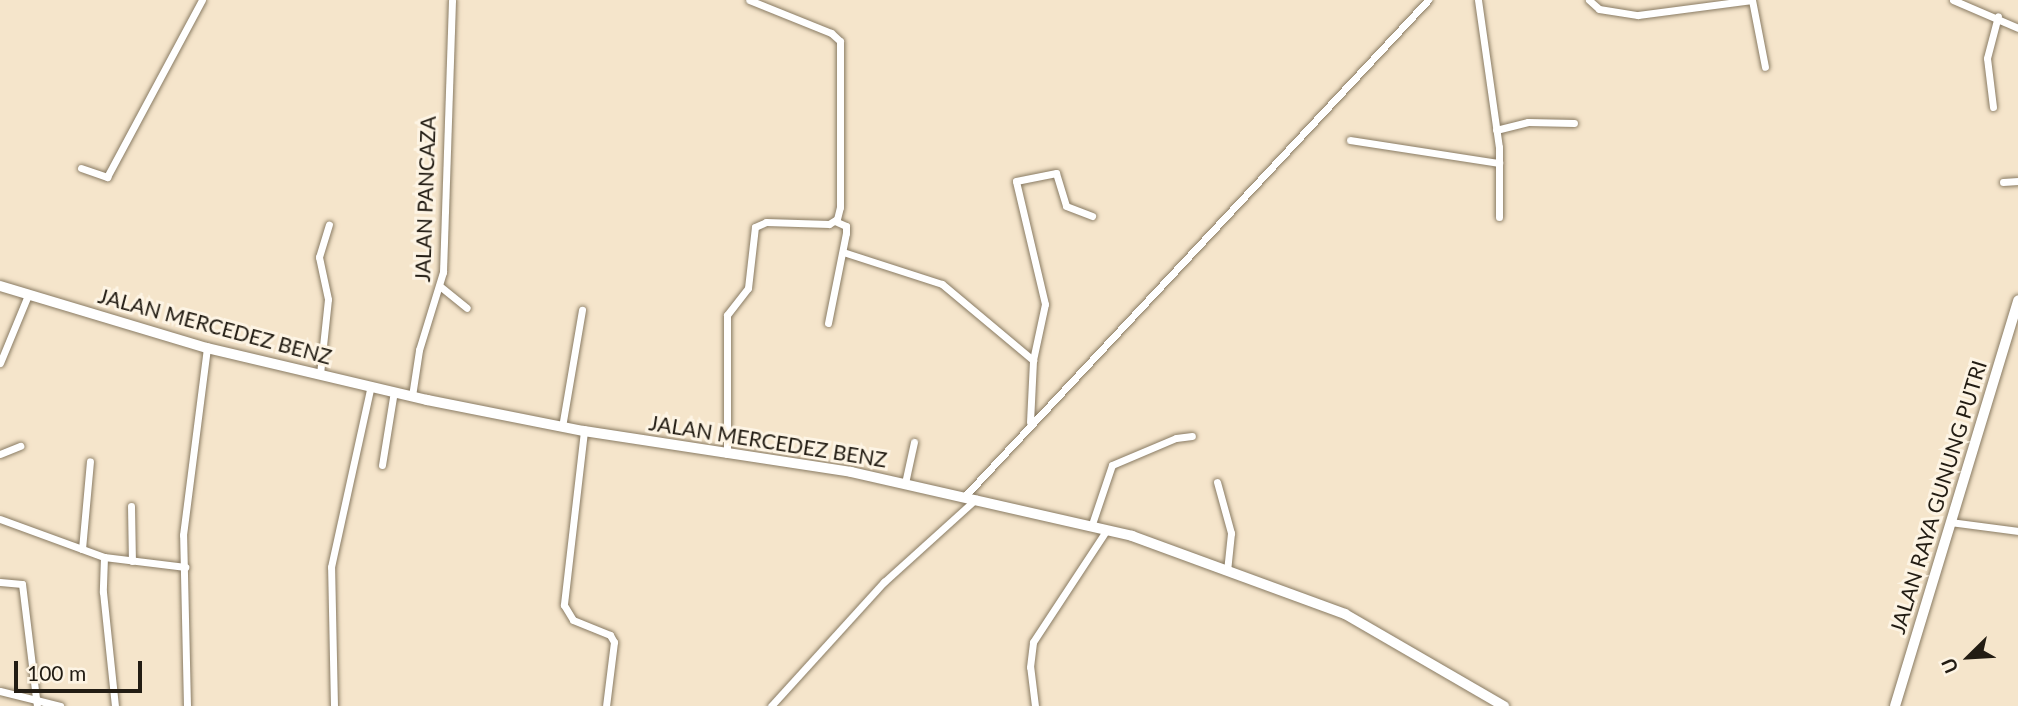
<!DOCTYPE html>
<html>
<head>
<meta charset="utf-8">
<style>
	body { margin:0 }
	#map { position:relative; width:2018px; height:706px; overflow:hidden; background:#f5e5cb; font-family:Lato,sans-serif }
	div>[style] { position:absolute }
	.roads { filter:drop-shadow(0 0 2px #897b63) drop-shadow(0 0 2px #897b63) }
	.street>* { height:7px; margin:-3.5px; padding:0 3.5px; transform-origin:3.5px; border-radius:3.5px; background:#fff }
	.primary>* { height:10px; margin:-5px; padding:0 5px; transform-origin:5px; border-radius:5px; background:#fff }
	span { translate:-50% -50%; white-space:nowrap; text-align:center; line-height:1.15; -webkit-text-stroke:6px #fdf4e4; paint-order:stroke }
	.street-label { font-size:21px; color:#221c13 }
	.north { position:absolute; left:1934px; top:622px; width:70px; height:70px; -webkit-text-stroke:5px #fdf4e4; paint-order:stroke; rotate:246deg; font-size:19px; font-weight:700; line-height:28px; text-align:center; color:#221c13 }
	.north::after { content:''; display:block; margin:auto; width:24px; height:32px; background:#221c13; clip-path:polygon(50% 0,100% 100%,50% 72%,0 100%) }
	.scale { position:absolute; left:14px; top:661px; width:128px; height:32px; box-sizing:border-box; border:4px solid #221c13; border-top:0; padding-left:9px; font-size:21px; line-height:24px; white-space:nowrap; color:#221c13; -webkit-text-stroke:5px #fdf4e4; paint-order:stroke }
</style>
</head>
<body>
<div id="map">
	<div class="roads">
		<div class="street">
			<i style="left:1478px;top:0;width:148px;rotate:81.9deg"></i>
			<i style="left:1499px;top:147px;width:70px;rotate:90deg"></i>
			<i style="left:1589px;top:0;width:13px;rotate:42deg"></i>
			<i style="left:1599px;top:9px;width:39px;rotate:9deg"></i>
			<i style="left:1638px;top:15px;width:115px;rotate:-7.5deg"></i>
			<i style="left:1752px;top:0;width:68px;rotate:79deg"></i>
			<i style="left:1953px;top:0;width:71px;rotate:23.3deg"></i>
			<i style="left:1993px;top:107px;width:49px;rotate:-97deg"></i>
			<i style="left:1987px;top:58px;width:43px;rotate:-75.3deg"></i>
			<i style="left:1496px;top:130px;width:33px;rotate:-14deg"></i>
			<i style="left:1528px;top:122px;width:46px;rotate:1.2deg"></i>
			<i style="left:1350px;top:140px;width:151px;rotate:8.8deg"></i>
			<i style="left:81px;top:168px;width:28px;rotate:19deg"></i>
			<i style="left:107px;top:177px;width:201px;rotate:-61.8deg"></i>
			<i style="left:2003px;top:182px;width:15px;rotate:-4deg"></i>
			<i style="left:843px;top:252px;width:104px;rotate:17.9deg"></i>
			<i style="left:942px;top:284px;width:119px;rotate:39.9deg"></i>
			<i style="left:441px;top:287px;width:33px;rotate:39deg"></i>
			<i style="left:828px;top:323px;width:92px;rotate:-78.7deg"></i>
			<i style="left:846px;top:233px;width:7px;rotate:-90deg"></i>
			<i style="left:846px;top:226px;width:12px;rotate:-156deg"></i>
			<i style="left:0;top:363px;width:74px;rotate:-67.6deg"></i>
			<i style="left:320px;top:374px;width:75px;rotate:-83.9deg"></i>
			<i style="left:328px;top:299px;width:43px;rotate:-102.1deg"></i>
			<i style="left:319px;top:257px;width:34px;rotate:-73deg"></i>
			<i style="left:412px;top:396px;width:47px;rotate:-81.3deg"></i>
			<i style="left:419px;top:350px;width:82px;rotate:-72.9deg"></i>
			<i style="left:443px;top:272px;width:272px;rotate:-88.1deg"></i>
			<i style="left:1030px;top:422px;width:62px;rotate:-87.2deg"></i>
			<i style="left:1033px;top:360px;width:57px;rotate:-77.9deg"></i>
			<i style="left:1045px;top:304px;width:126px;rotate:-103.3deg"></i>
			<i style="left:1016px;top:181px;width:41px;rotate:-11.3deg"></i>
			<i style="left:1056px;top:173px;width:34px;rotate:73deg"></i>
			<i style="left:1066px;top:206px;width:28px;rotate:21deg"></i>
			<i style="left:562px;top:427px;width:119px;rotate:-80.3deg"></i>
			<i style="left:584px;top:431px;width:175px;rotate:96.6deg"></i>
			<i style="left:564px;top:605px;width:17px;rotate:59deg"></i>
			<i style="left:573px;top:620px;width:40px;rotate:22deg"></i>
			<i style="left:610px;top:635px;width:8px;rotate:60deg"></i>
			<i style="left:614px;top:642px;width:64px;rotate:97.1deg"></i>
			<i style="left:0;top:454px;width:22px;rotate:-22deg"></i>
			<i style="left:727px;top:454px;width:139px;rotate:-90deg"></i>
			<i style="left:727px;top:315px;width:34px;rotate:-52deg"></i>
			<i style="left:748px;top:288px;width:61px;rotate:-83.5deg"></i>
			<i style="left:755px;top:227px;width:12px;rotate:-24deg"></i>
			<i style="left:766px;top:222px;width:63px;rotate:1.8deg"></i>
			<i style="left:829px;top:224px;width:9px;rotate:-32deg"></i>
			<i style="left:837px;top:219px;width:12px;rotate:-76deg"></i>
			<i style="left:840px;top:207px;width:166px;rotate:-90deg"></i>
			<i style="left:840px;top:41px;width:12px;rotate:-138deg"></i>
			<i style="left:831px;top:33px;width:88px;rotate:-158.1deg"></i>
			<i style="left:382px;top:465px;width:75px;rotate:-80.8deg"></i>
			<i style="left:1217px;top:482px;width:53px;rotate:74.6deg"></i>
			<i style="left:1231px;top:533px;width:36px;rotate:96deg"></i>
			<i style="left:905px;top:483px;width:42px;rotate:-77.6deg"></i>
			<i style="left:965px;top:496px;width:679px;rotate:-46.97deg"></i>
			<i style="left:131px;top:506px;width:55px;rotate:89deg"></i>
			<i style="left:0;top:519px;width:111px;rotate:20.1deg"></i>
			<i style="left:104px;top:557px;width:82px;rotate:7deg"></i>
			<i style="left:1950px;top:522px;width:69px;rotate:7.5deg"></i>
			<i style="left:1091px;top:527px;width:65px;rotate:-71.3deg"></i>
			<i style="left:1112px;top:465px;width:69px;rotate:-22.9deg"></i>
			<i style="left:1176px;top:438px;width:16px;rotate:-7deg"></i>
			<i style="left:82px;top:549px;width:88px;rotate:-84.8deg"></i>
			<i style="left:104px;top:557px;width:35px;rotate:92deg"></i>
			<i style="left:103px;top:592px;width:115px;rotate:84deg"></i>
			<i style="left:0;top:582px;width:22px;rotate:5deg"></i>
			<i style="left:22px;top:584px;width:123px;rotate:83deg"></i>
			<i style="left:0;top:691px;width:62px;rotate:14deg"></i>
			<i style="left:187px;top:706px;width:171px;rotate:-91.3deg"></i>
			<i style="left:183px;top:535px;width:189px;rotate:-82.7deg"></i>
			<i style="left:334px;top:706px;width:139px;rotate:-91.2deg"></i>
			<i style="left:331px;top:567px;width:186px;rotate:-77.6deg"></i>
			<i style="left:771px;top:706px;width:168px;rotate:-47.7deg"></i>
			<i style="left:884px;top:582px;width:124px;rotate:-42.1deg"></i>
			<i style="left:1035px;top:706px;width:39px;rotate:-97deg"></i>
			<i style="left:1030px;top:667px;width:25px;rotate:-83deg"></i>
			<i style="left:1033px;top:642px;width:133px;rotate:-56.7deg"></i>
		</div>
		<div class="primary">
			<i style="left:0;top:286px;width:216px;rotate:16.7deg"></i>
			<i style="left:207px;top:348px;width:226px;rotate:13.3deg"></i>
			<i style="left:427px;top:400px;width:160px;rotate:11.2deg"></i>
			<i style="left:584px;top:431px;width:270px;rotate:8.7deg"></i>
			<i style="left:851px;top:472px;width:288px;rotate:12.8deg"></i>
			<i style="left:1132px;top:536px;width:227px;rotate:20.1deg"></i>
			<i style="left:1345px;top:614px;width:184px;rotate:30.1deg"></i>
			<i style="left:1895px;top:706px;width:424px;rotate:-73.1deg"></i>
		</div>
	</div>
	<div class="street-label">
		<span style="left:425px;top:199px;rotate:-88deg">JALAN PANCAZA</span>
		<span style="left:215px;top:326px;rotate:15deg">JALAN MERCEDEZ BENZ</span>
		<span style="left:768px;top:441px;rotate:9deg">JALAN MERCEDEZ BENZ</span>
		<span style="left:1938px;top:497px;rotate:-73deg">JALAN RAYA GUNUNG PUTRI</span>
	</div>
	<div class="north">U</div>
	<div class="scale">100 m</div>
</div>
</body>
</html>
